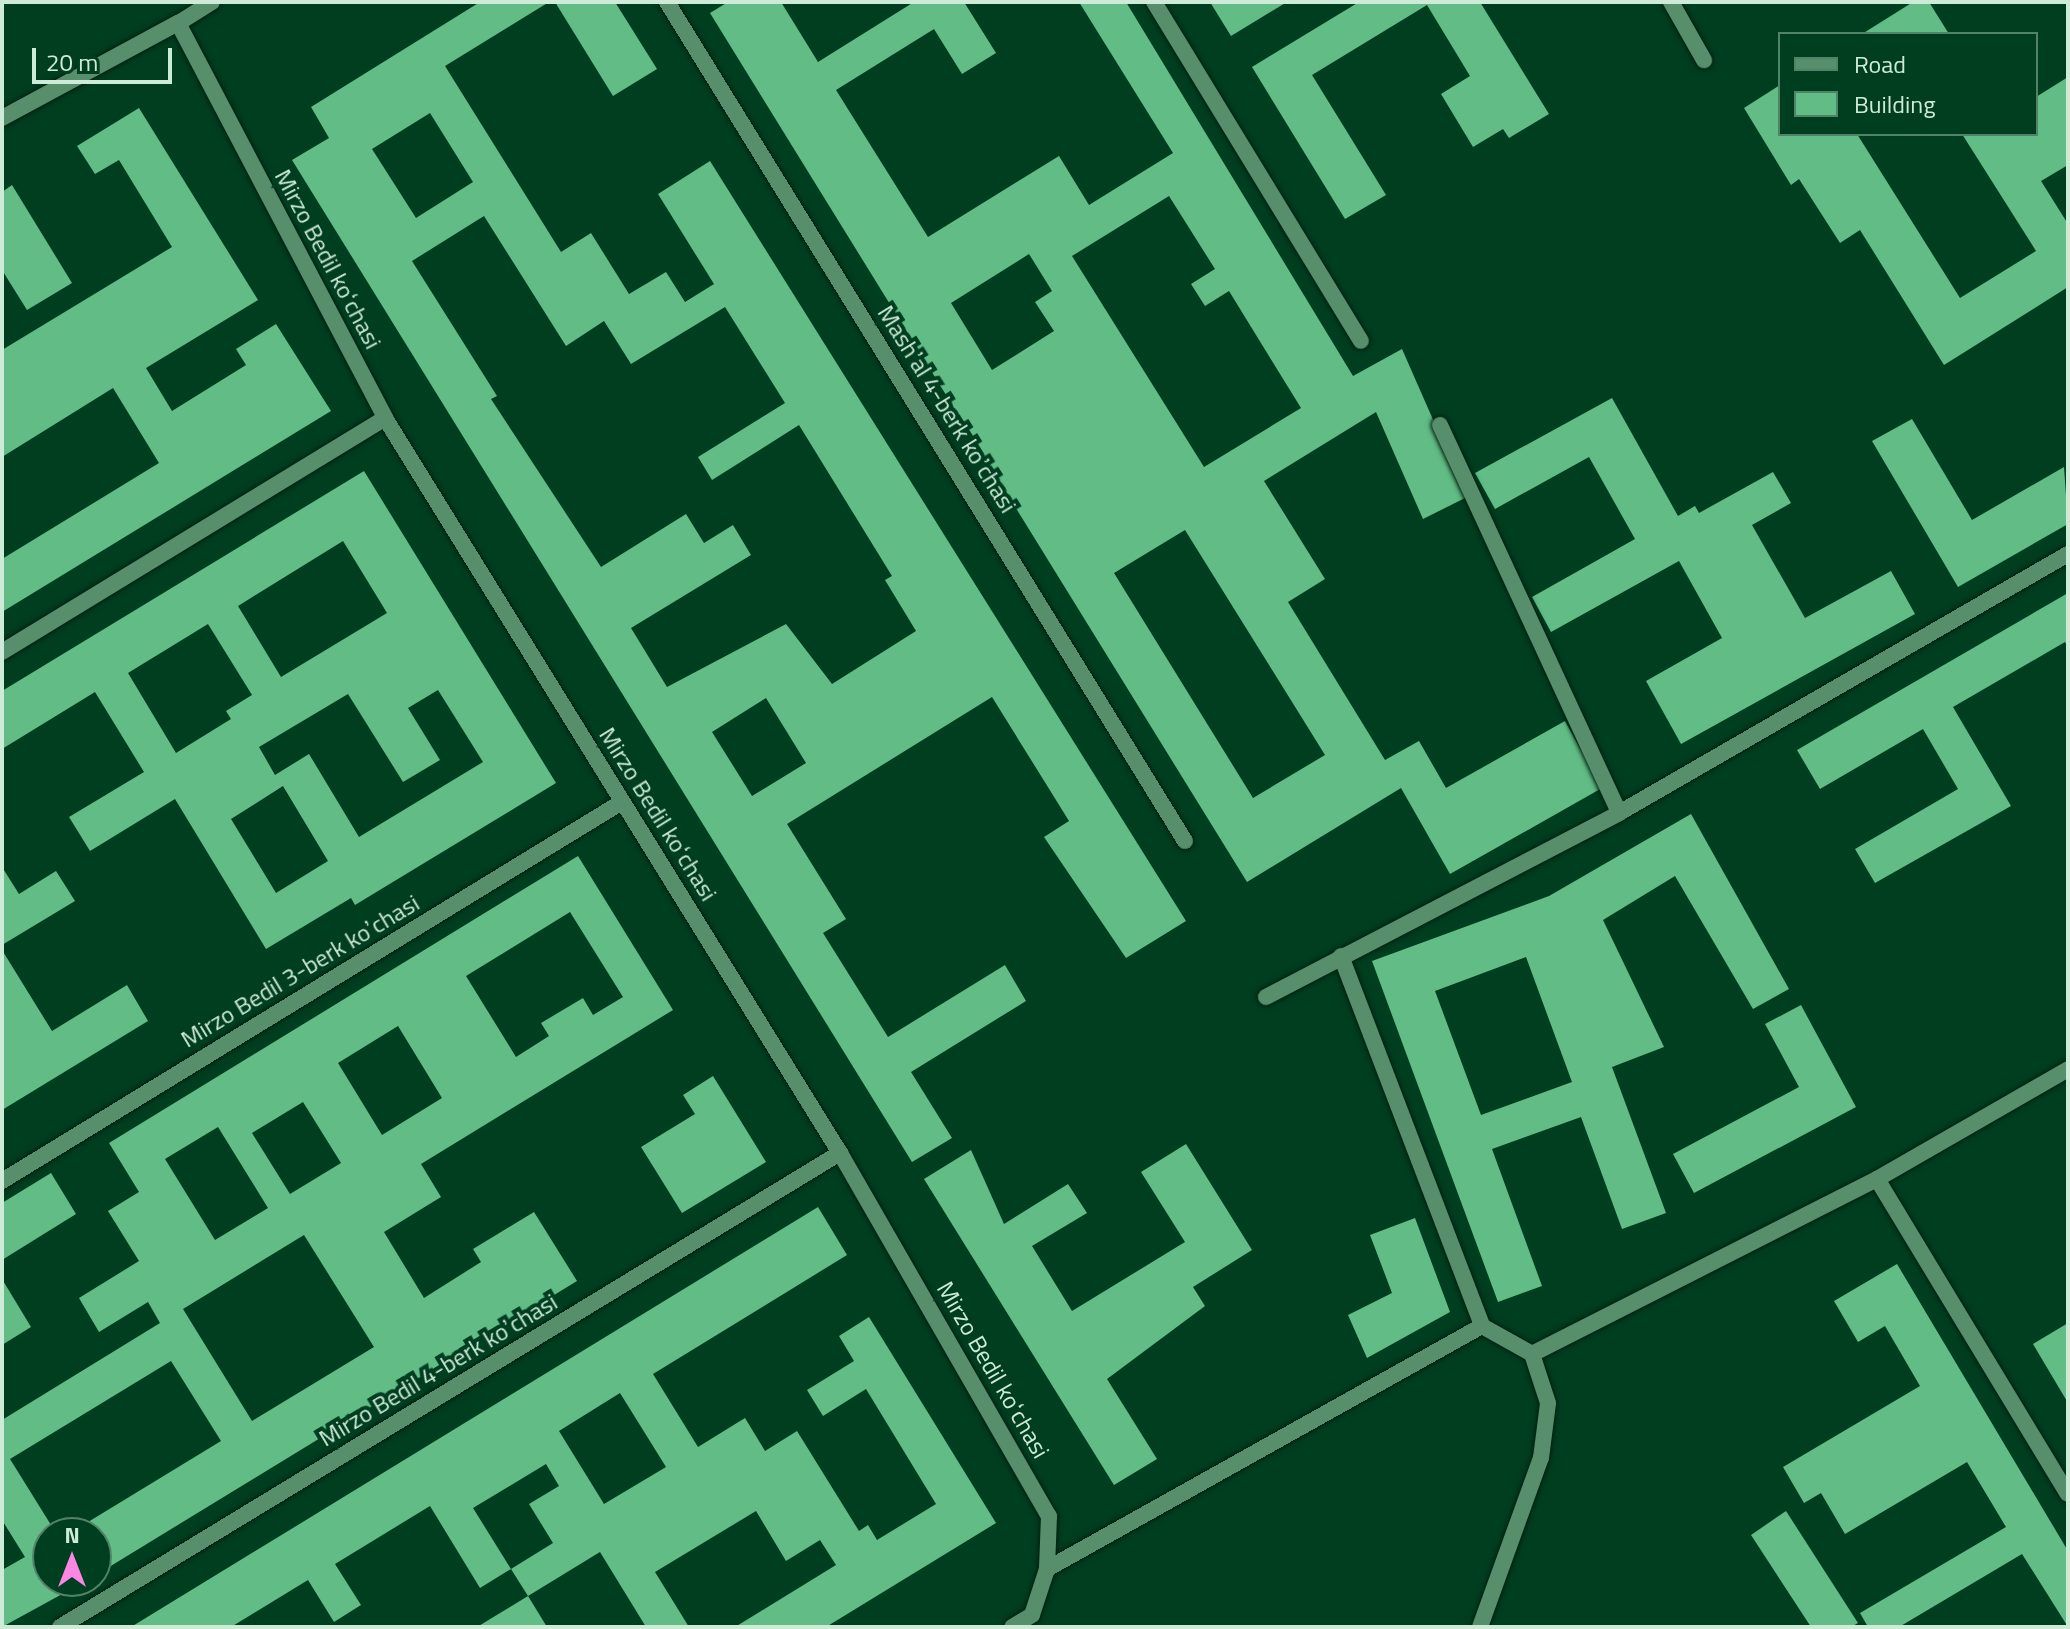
<!DOCTYPE html>
<html>
<head>
<meta charset="utf-8">
<style>
	body { margin:0 }
	#map { position:relative; width:2070px; height:1629px; overflow:hidden; background:#003e20; font-family:"Titillium Web",sans-serif }
	div>[style] { position:absolute }
	.building>* { inset:0; background:#61bc85 }
	.roads { filter:drop-shadow(0 0 2px #032110) drop-shadow(0 0 2px #032110) }
	.service>* { height:16px; margin:-8px; padding:0 8px; transform-origin:8px; border-radius:8px; background:#578f6c }
	.minor>* { height:16px; margin:-8px; padding:0 8px; transform-origin:8px; border-radius:8px; background:#578f6c }
	.tertiary>* { height:16px; margin:-8px; padding:0 8px; transform-origin:8px; border-radius:8px; background:#578f6c }
	span { translate:-50% -50%; white-space:nowrap; text-align:center; line-height:1.15; -webkit-text-stroke:8px #003e20; paint-order:stroke }
	.street-label { font-size:24px; color:#ceebd7 }
	.frame { position:absolute; inset:0; border:4px solid #ceebd7; pointer-events:none }
	.legend { position:absolute; left:1778px; top:32px; width:260px; height:104px; box-sizing:border-box; background:#003e20; border:2px solid #528369; margin:0; padding:10px 14px; list-style:none; font-size:24px; color:#ceebd7 }
	.legend li { display:flex; align-items:center; gap:16px; height:40px }
	.legend b { width:40px; border:2px solid #528369 }
	.north { position:absolute; left:32px; top:1517px; width:80px; height:80px; box-sizing:border-box; background:#003e20; border:2px solid #528369; border-radius:50%; rotate:0deg; font-size:22px; font-weight:700; line-height:32px; text-align:center; color:#ceebd7 }
	.north::after { content:''; display:block; margin:auto; width:28px; height:36px; background:#fc86e4; clip-path:polygon(50% 0,100% 100%,50% 72%,0 100%) }
	.scale { position:absolute; left:32px; top:48px; width:140px; height:36px; box-sizing:border-box; border:4px solid #ceebd7; border-top:0; padding-left:10px; font-size:24px; line-height:28px; white-space:nowrap; color:#ceebd7; -webkit-text-stroke:6px #003e20; paint-order:stroke }
</style>
</head>
<body>
<div id="map">
	<div class="building">
		<i style="clip-path:polygon(evenodd,480px 2px,549px 2px,445px 66px,561px 252px,591px 233px,629px 294px,666px 272px,685px 302px,714px 284px,658px 194px,710px 161px,1186px 921px,1126px 958px,1044px 837px,1069px 821px,992px 697px,787px 824px,846px 919px,823px 933px,888px 1037px,1005px 965px,1026px 1001px,911px 1072px,952px 1138px,912px 1162px,292px 160px,329px 138px,311px 107px,480px 2px,430px 113px,473px 182px,416px 218px,372px 149px,430px 113px,480px 2px,484px 216px,566px 346px,604px 321px,631px 364px,725px 307px,785px 403px,698px 457px,712px 480px,799px 425px,892px 576px,885px 580px,916px 631px,832px 684px,786px 624px,667px 687px,631px 628px,751px 555px,733px 525px,704px 543px,686px 514px,601px 567px,491px 399px,497px 396px,412px 261px,484px 216px,480px 2px,766px 698px,806px 763px,752px 796px,712px 732px,766px 698px)"></i>
		<i style="clip-path:polygon(555px 2px,615px 2px,657px 69px,613px 96px)"></i>
		<i style="clip-path:polygon(evenodd,728px 2px,781px 2px,818px 62px,914px 2px,964px 2px,996px 53px,962px 74px,934px 29px,836px 90px,928px 237px,1059px 156px,1089px 205px,1173px 153px,1079px 2px,1126px 2px,1353px 376px,1402px 349px,1467px 497px,1423px 519px,1376px 412px,1264px 481px,1325px 579px,1288px 602px,1385px 760px,1419px 741px,1446px 788px,1565px 721px,1602px 788px,1450px 874px,1401px 788px,1247px 882px,710px 13px,728px 2px,1169px 196px,1215px 269px,1191px 284px,1205px 306px,1229px 291px,1301px 408px,1204px 467px,1072px 256px,1169px 196px,728px 2px,1029px 254px,1052px 291px,1035px 302px,1054px 331px,992px 370px,951px 303px,1029px 254px,728px 2px,1185px 530px,1325px 755px,1253px 798px,1114px 573px,1185px 530px)"></i>
		<i style="clip-path:polygon(1210px 2px,1287px 2px,1231px 36px)"></i>
		<i style="clip-path:polygon(1359px 2px,1480px 2px,1549px 114px,1509px 138px,1503px 129px,1473px 147px,1441px 94px,1470px 76px,1427px 5px,1312px 75px,1386px 195px,1345px 219px,1252px 67px)"></i>
		<i style="clip-path:polygon(1913px 2px,1929px 2px,1949px 34px,1862px 34px)"></i>
		<i style="clip-path:polygon(2068px 77px,2068px 165px,2041px 181px,2068px 224px,2068px 287px,1944px 365px,1860px 230px,1840px 243px,1799px 179px,1791px 185px,1744px 108px,1780px 85px,1780px 134px,1857px 134px,1960px 298px,2036px 251px,1962px 134px,2036px 134px,2036px 97px)"></i>
		<i style="clip-path:polygon(139px 108px,258px 300px,146px 368px,172px 411px,246px 365px,236px 349px,276px 324px,331px 411px,2px 612px,2px 559px,159px 463px,113px 388px,2px 457px,2px 350px,172px 247px,119px 160px,95px 174px,77px 146px)"></i>
		<i style="clip-path:polygon(12px 185px,72px 283px,27px 310px,2px 270px,2px 192px)"></i>
		<i style="clip-path:polygon(1612px 398px,1678px 516px,1695px 506px,1699px 513px,1773px 472px,1791px 503px,1752px 525px,1805px 618px,1891px 571px,1915px 614px,1681px 744px,1646px 681px,1722px 638px,1679px 561px,1551px 632px,1532px 597px,1635px 539px,1589px 457px,1495px 509px,1475px 473px)"></i>
		<i style="clip-path:polygon(1912px 419px,1972px 520px,2064px 467px,2068px 524px,1958px 587px,1872px 441px)"></i>
		<i style="clip-path:polygon(evenodd,364px 471px,556px 783px,355px 905px,351px 898px,266px 949px,175px 799px,90px 851px,69px 817px,144px 772px,95px 692px,2px 749px,2px 691px,364px 471px,343px 541px,387px 613px,281px 677px,238px 606px,343px 541px,364px 471px,208px 624px,252px 695px,226px 711px,231px 719px,176px 753px,128px 673px,208px 624px,364px 471px,438px 690px,483px 762px,359px 837px,309px 754px,275px 775px,259px 747px,348px 694px,403px 782px,440px 760px,408px 708px,438px 690px,364px 471px,283px 786px,328px 861px,276px 893px,231px 819px,283px 786px)"></i>
		<i style="clip-path:polygon(2068px 593px,2068px 647px,2065px 642px,1953px 707px,2011px 806px,1875px 883px,1855px 849px,1958px 789px,1923px 729px,1820px 789px,1797px 750px)"></i>
		<i style="clip-path:polygon(evenodd,1691px 814px,1789px 989px,1753px 1009px,1675px 876px,1603px 920px,1664px 1047px,1612px 1067px,1666px 1213px,1622px 1229px,1581px 1117px,1492px 1149px,1542px 1286px,1498px 1302px,1372px 961px,1549px 896px,1691px 814px,1526px 957px,1572px 1082px,1481px 1115px,1435px 991px,1526px 957px)"></i>
		<i style="clip-path:polygon(evenodd,578px 856px,673px 1010px,421px 1164px,441px 1197px,384px 1232px,424px 1298px,481px 1262px,473px 1249px,534px 1212px,577px 1281px,96px 1575px,96px 1533px,70px 1533px,221px 1441px,171px 1361px,10px 1459px,56px 1533px,48px 1533px,48px 1581px,86px 1581px,2px 1627px,2px 1570px,25px 1557px,2px 1520px,2px 1420px,160px 1323px,148px 1302px,99px 1332px,79px 1298px,139px 1261px,108px 1211px,139px 1192px,109px 1143px,578px 856px,570px 912px,623px 997px,593px 1015px,583px 998px,541px 1023px,549px 1036px,516px 1057px,466px 976px,570px 912px,578px 856px,398px 1026px,442px 1098px,382px 1135px,338px 1063px,398px 1026px,578px 856px,303px 1102px,341px 1163px,290px 1194px,252px 1133px,303px 1102px,578px 856px,218px 1127px,268px 1208px,215px 1240px,165px 1159px,218px 1127px,578px 856px,304px 1235px,374px 1347px,252px 1421px,183px 1309px,304px 1235px)"></i>
		<i style="clip-path:polygon(2px 867px,19px 894px,56px 871px,75px 901px,2px 945px)"></i>
		<i style="clip-path:polygon(2px 950px,52px 1031px,127px 985px,148px 1021px,2px 1110px)"></i>
		<i style="clip-path:polygon(1801px 1005px,1856px 1107px,1694px 1193px,1673px 1154px,1799px 1087px,1765px 1024px)"></i>
		<i style="clip-path:polygon(713px 1076px,766px 1162px,682px 1213px,641px 1147px,695px 1114px,683px 1095px)"></i>
		<i style="clip-path:polygon(1186px 1144px,1252px 1250px,1193px 1287px,1205px 1306px,1107px 1379px,1157px 1459px,1114px 1485px,924px 1179px,971px 1150px,1004px 1224px,1068px 1184px,1087px 1213px,1032px 1246px,1072px 1311px,1185px 1242px,1141px 1172px)"></i>
		<i style="clip-path:polygon(51px 1173px,76px 1214px,2px 1260px,2px 1203px)"></i>
		<i style="clip-path:polygon(evenodd,818px 1207px,847px 1255px,653px 1374px,698px 1447px,745px 1418px,765px 1451px,797px 1431px,859px 1531px,868px 1525px,877px 1540px,936px 1504px,866px 1389px,823px 1416px,807px 1390px,854px 1361px,839px 1336px,869px 1317px,996px 1523px,826px 1627px,735px 1627px,836px 1565px,820px 1540px,786px 1561px,756px 1511px,655px 1572px,689px 1627px,646px 1627px,600px 1552px,528px 1596px,511px 1569px,553px 1543px,529px 1504px,559px 1486px,546px 1464px,473px 1508px,511px 1569px,480px 1588px,430px 1506px,335px 1564px,361px 1605px,334px 1622px,308px 1580px,231px 1627px,131px 1627px,818px 1207px,620px 1393px,666px 1467px,604px 1504px,559px 1431px,620px 1393px)"></i>
		<i style="clip-path:polygon(1415px 1218px,1450px 1312px,1367px 1358px,1348px 1315px,1392px 1293px,1370px 1235px)"></i>
		<i style="clip-path:polygon(1897px 1264px,2068px 1551px,2068px 1627px,2022px 1554px,1899px 1627px,1868px 1627px,1860px 1613px,2006px 1527px,1967px 1462px,1845px 1534px,1821px 1493px,1804px 1503px,1783px 1467px,1920px 1386px,1885px 1326px,1858px 1342px,1834px 1301px)"></i>
		<i style="clip-path:polygon(2px 1279px,31px 1327px,2px 1345px)"></i>
		<i style="clip-path:polygon(2068px 1323px,2068px 1403px,2033px 1344px)"></i>
		<i style="clip-path:polygon(1786px 1511px,1858px 1623px,1851px 1627px,1811px 1627px,1751px 1535px)"></i>
		<i style="clip-path:polygon(528px 1596px,547px 1627px,477px 1627px)"></i>
	</div>
	<div class="roads">
		<div class="service">
			<i style="left:1440px;top:425px;width:427px;rotate:65.2deg"></i>
			<i style="left:1341px;top:956px;width:396px;rotate:69.1deg"></i>
			<i style="left:1482px;top:1326px;width:57px;rotate:29.2deg"></i>
			<i style="left:1532px;top:1354px;width:387px;rotate:-26.9deg"></i>
			<i style="left:1877px;top:1179px;width:220px;rotate:-29.9deg"></i>
			<i style="left:1047px;top:1569px;width:498px;rotate:-29.2deg"></i>
			<i style="left:1480px;top:1627px;width:180px;rotate:-70.2deg"></i>
			<i style="left:1541px;top:1458px;width:55px;rotate:-82.7deg"></i>
			<i style="left:1548px;top:1403px;width:52px;rotate:-108.1deg"></i>
		</div>
		<div class="minor">
			<i style="left:667px;top:2px;width:986px;rotate:58.31deg"></i>
			<i style="left:1154px;top:2px;width:397px;rotate:58.6deg"></i>
			<i style="left:1671px;top:2px;width:67px;rotate:60.4deg"></i>
			<i style="left:2px;top:118px;width:200px;rotate:-28.4deg"></i>
			<i style="left:2px;top:652px;width:449px;rotate:-31.4deg"></i>
			<i style="left:1266px;top:997px;width:398px;rotate:-27.5deg"></i>
			<i style="left:1619px;top:813px;width:518px;rotate:-29.98deg"></i>
			<i style="left:1877px;top:1179px;width:368px;rotate:58.8deg"></i>
			<i style="left:2px;top:1181px;width:727px;rotate:-31.44deg"></i>
			<i style="left:60px;top:1627px;width:913px;rotate:-31.29deg"></i>
		</div>
		<div class="tertiary">
			<i style="left:212px;top:2px;width:40px;rotate:148deg"></i>
			<i style="left:178px;top:23px;width:446px;rotate:62.3deg"></i>
			<i style="left:385px;top:418px;width:864px;rotate:58.24deg"></i>
			<i style="left:840px;top:1153px;width:419px;rotate:60.1deg"></i>
			<i style="left:1049px;top:1516px;width:53px;rotate:92.2deg"></i>
			<i style="left:1047px;top:1569px;width:48px;rotate:108.1deg"></i>
			<i style="left:1032px;top:1615px;width:23px;rotate:149deg"></i>
		</div>
	</div>
	<div class="street-label">
		<span style="left:328px;top:259px;rotate:62deg">Mirzo Bedil koʻchasi</span>
		<span style="left:947px;top:409px;rotate:58deg">Mashʼal 4-berk koʼchasi</span>
		<span style="left:658px;top:814px;rotate:58deg">Mirzo Bedil koʻchasi</span>
		<span style="left:300px;top:971px;rotate:-31deg">Mirzo Bedil 3-berk koʼchasi</span>
		<span style="left:438px;top:1370px;rotate:-31deg">Mirzo Bedil 4-berk koʼchasi</span>
		<span style="left:993px;top:1370px;rotate:60deg">Mirzo Bedil koʻchasi</span>
	</div>
	<div class="frame"></div>
	<ul class="legend">
	<li><b style="height:10px;background:#578f6c"></b>Road</li>
	<li><b style="height:22px;background:#61bc85"></b>Building</li>
	</ul>
	<div class="north">N</div>
	<div class="scale">20 m</div>
</div>
</body>
</html>
